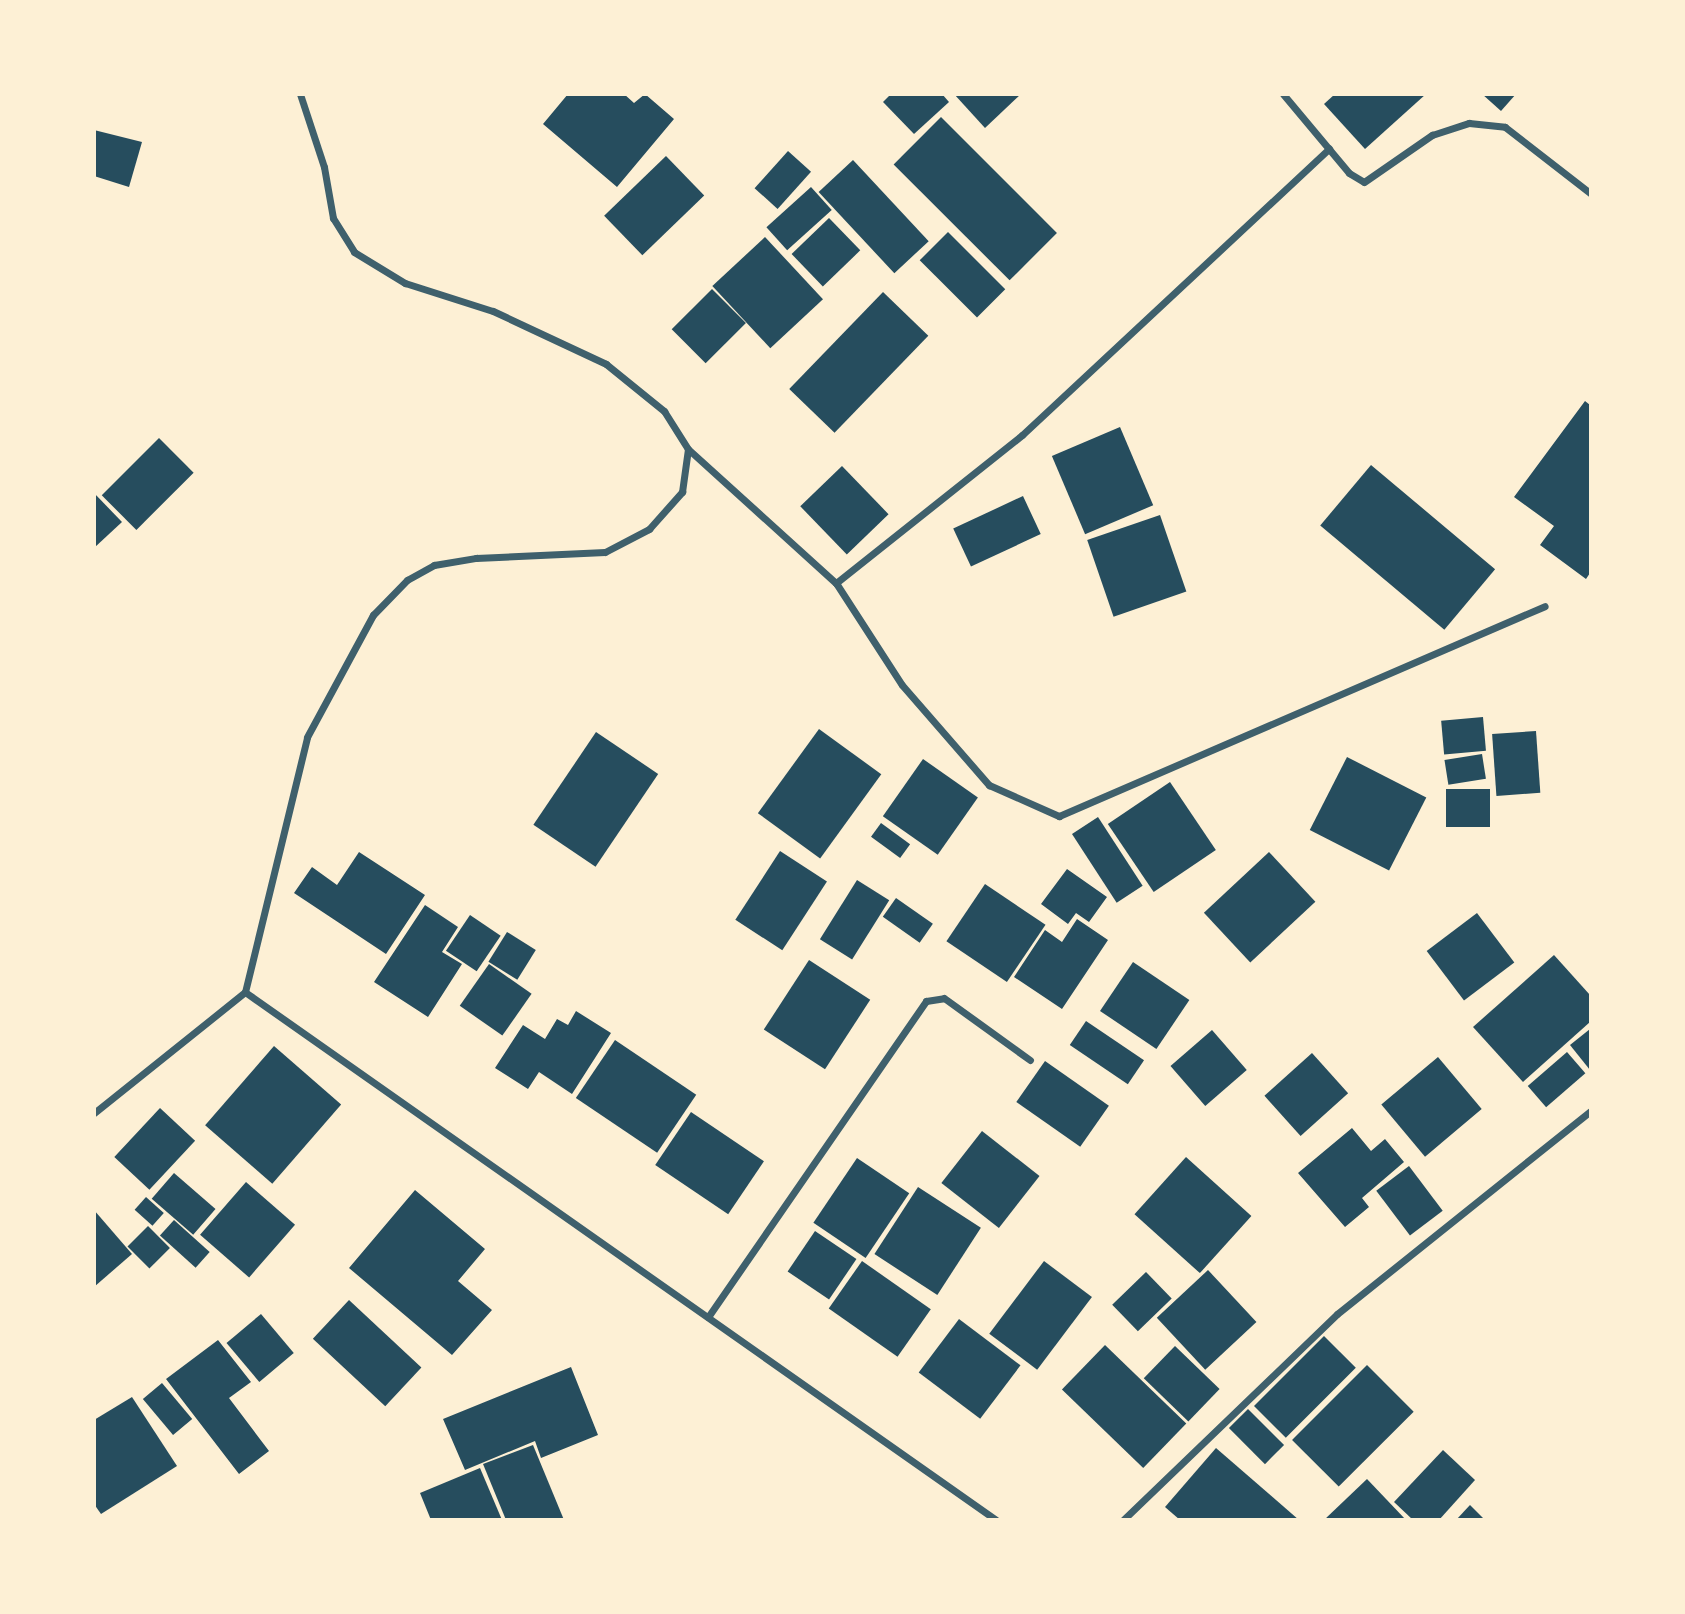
<!DOCTYPE html>
<html>
<head>
<meta charset="utf-8">
<style>
	body { margin:0 }
	#map { position:relative; width:1685px; height:1614px; overflow:hidden; background:#fdf0d5; font-family:"Roboto Serif",serif }
	div>[style] { position:absolute }
	.building>* { inset:0; background:#264d5e; transform-origin:0 0 }
	.minor>* { height:7px; margin:-3.5px; padding:0 3.5px; transform-origin:3.5px; border-radius:3.5px; background:#3f606c }
	span { translate:-50% -50%; white-space:nowrap; text-align:center; line-height:1.15; -webkit-text-stroke:7px #fdf0d5; paint-order:stroke }
	.frame { position:absolute; inset:0; border:96px solid #fdf0d5; pointer-events:none }
</style>
</head>
<body>
<div id="map">
	<div class="building">
		<i style="clip-path:polygon(568px 94px,624px 94px,634px 103px,645px 94px,674px 119px,617px 187px,543px 124px)"></i>
		<i style="clip-path:polygon(891px 94px,942px 94px,949px 102px,914px 134px,883px 102px)"></i>
		<i style="clip-path:polygon(954px 94px,1021px 94px,985px 128px)"></i>
		<i style="clip-path:polygon(1335px 94px,1426px 94px,1365px 149px,1324px 104px)"></i>
		<i style="clip-path:polygon(1482px 94px,1516px 94px,1501px 111px)"></i>
		<i style="left:941px;top:117px;width:164px;height:67px;rotate:45deg"></i>
		<i style="clip-path:polygon(94px 130px,142px 142px,129px 187px,94px 176px)"></i>
		<i style="left:788px;top:151px;width:31px;height:50px;rotate:42deg"></i>
		<i style="left:666px;top:156px;width:55px;height:86px;rotate:46deg"></i>
		<i style="left:853px;top:160px;width:111px;height:47px;rotate:47deg"></i>
		<i style="left:811px;top:187px;width:31px;height:60px;rotate:48deg"></i>
		<i style="left:829px;top:218px;width:45px;height:52px;rotate:46deg"></i>
		<i style="left:948px;top:232px;width:81px;height:40px;rotate:45deg"></i>
		<i style="left:765px;top:237px;width:85px;height:72px;rotate:47deg"></i>
		<i style="left:712px;top:289px;width:48px;height:57px;rotate:45deg"></i>
		<i style="left:883px;top:292px;width:63px;height:135px;rotate:44deg"></i>
		<i style="clip-path:polygon(1585px 401px,1590px 405px,1590px 573px,1586px 579px,1540px 545px,1554px 526px,1514px 497px)"></i>
		<i style="left:1120px;top:427px;width:85px;height:74px;rotate:67deg"></i>
		<i style="left:159px;top:438px;width:49px;height:81px;rotate:45deg"></i>
		<i style="left:1371px;top:465px;width:162px;height:79px;rotate:40deg"></i>
		<i style="left:842px;top:466px;width:67px;height:58px;rotate:46deg"></i>
		<i style="clip-path:polygon(94px 493px,122px 522px,94px 548px)"></i>
		<i style="left:1023px;top:496px;width:42px;height:77px;rotate:65deg"></i>
		<i style="left:1160px;top:515px;width:81px;height:77px;rotate:71deg"></i>
		<i style="left:1483px;top:717px;width:34px;height:42px;rotate:85deg"></i>
		<i style="left:819px;top:729px;width:77px;height:104px;rotate:36deg"></i>
		<i style="left:1536px;top:731px;width:62px;height:44px;rotate:86deg"></i>
		<i style="left:596px;top:732px;width:75px;height:112px;rotate:34deg"></i>
		<i style="left:1482px;top:754px;width:25px;height:38px;rotate:81deg"></i>
		<i style="left:1347px;top:757px;width:89px;height:82px;rotate:27deg"></i>
		<i style="left:923px;top:759px;width:67px;height:70px;rotate:35deg"></i>
		<i style="left:1170px;top:782px;width:82px;height:75px;rotate:56deg"></i>
		<i style="left:1446px;top:789px;width:44px;height:38px"></i>
		<i style="left:1098px;top:817px;width:82px;height:31px;rotate:57deg"></i>
		<i style="left:881px;top:823px;width:36px;height:17px;rotate:36deg"></i>
		<i style="left:780px;top:851px;width:56px;height:82px;rotate:33deg"></i>
		<i style="clip-path:polygon(359px 852px,425px 895px,386px 954px,294px 893px,312px 867px,337px 885px)"></i>
		<i style="left:1269px;top:852px;width:68px;height:89px;rotate:47deg"></i>
		<i style="clip-path:polygon(1067px 869px,1107px 897px,1089px 922px,1076px 913px,1068px 924px,1041px 904px)"></i>
		<i style="left:857px;top:880px;width:38px;height:70px;rotate:32deg"></i>
		<i style="left:985px;top:884px;width:73px;height:69px;rotate:34deg"></i>
		<i style="left:896px;top:898px;width:45px;height:23px;rotate:35deg"></i>
		<i style="clip-path:polygon(425px 905px,458px 927px,442px 952px,462px 964px,428px 1017px,374px 982px)"></i>
		<i style="left:1477px;top:913px;width:62px;height:63px;rotate:53deg"></i>
		<i style="left:470px;top:915px;width:37px;height:43px;rotate:34deg"></i>
		<i style="clip-path:polygon(1077px 919px,1108px 940px,1062px 1009px,1014px 977px,1045px 930px,1062px 942px)"></i>
		<i style="left:507px;top:932px;width:34px;height:35px;rotate:32deg"></i>
		<i style="clip-path:polygon(1554px 955px,1590px 995px,1590px 1022px,1523px 1082px,1473px 1027px)"></i>
		<i style="left:809px;top:960px;width:73px;height:83px;rotate:33deg"></i>
		<i style="left:1133px;top:962px;width:68px;height:59px;rotate:34deg"></i>
		<i style="left:489px;top:964px;width:52px;height:51px;rotate:35deg"></i>
		<i style="clip-path:polygon(576px 1011px,611px 1033px,572px 1094px,539px 1072px,528px 1089px,495px 1068px,523px 1025px,545px 1039px,557px 1019px,568px 1025px)"></i>
		<i style="left:1086px;top:1021px;width:70px;height:29px;rotate:34deg"></i>
		<i style="clip-path:polygon(1590px 1029px,1590px 1070px,1570px 1045px)"></i>
		<i style="left:1212px;top:1030px;width:53px;height:55px;rotate:49deg"></i>
		<i style="left:615px;top:1040px;width:98px;height:70px;rotate:34deg"></i>
		<i style="left:274px;top:1046px;width:89px;height:105px;rotate:41deg"></i>
		<i style="left:1567px;top:1052px;width:28px;height:52px;rotate:49deg"></i>
		<i style="left:1312px;top:1053px;width:54px;height:64px;rotate:48deg"></i>
		<i style="left:1438px;top:1057px;width:68px;height:74px;rotate:50deg"></i>
		<i style="left:1045px;top:1061px;width:78px;height:50px;rotate:35deg"></i>
		<i style="left:160px;top:1108px;width:48px;height:67px;rotate:43deg"></i>
		<i style="left:691px;top:1112px;width:88px;height:64px;rotate:34deg"></i>
		<i style="clip-path:polygon(1352px 1128px,1371px 1151px,1385px 1139px,1404px 1162px,1362px 1198px,1369px 1207px,1345px 1227px,1298px 1173px)"></i>
		<i style="left:982px;top:1131px;width:73px;height:66px;rotate:38deg"></i>
		<i style="left:1186px;top:1157px;width:88px;height:77px;rotate:42deg"></i>
		<i style="left:857px;top:1158px;width:63px;height:78px;rotate:34deg"></i>
		<i style="left:1409px;top:1166px;width:56px;height:41px;rotate:53deg"></i>
		<i style="left:174px;top:1173px;width:55px;height:34px;rotate:41deg"></i>
		<i style="left:246px;top:1182px;width:65px;height:70px;rotate:41deg"></i>
		<i style="left:918px;top:1187px;width:75px;height:80px;rotate:33deg"></i>
		<i style="clip-path:polygon(415px 1190px,485px 1249px,458px 1281px,492px 1310px,452px 1355px,349px 1268px)"></i>
		<i style="left:146px;top:1197px;width:24px;height:17px;rotate:42deg"></i>
		<i style="clip-path:polygon(94px 1210px,132px 1254px,94px 1287px)"></i>
		<i style="left:174px;top:1220px;width:48px;height:21px;rotate:42deg"></i>
		<i style="left:148px;top:1226px;width:31px;height:29px;rotate:45deg"></i>
		<i style="left:815px;top:1231px;width:50px;height:49px;rotate:34deg"></i>
		<i style="left:862px;top:1261px;width:84px;height:58px;rotate:35deg"></i>
		<i style="left:1044px;top:1261px;width:60px;height:91px;rotate:37deg"></i>
		<i style="left:1208px;top:1270px;width:71px;height:70px;rotate:47deg"></i>
		<i style="left:1146px;top:1272px;width:37px;height:47px;rotate:46deg"></i>
		<i style="left:349px;top:1300px;width:99px;height:53px;rotate:43deg"></i>
		<i style="left:261px;top:1314px;width:51px;height:45px;rotate:50deg"></i>
		<i style="left:959px;top:1319px;width:77px;height:67px;rotate:37deg"></i>
		<i style="left:1324px;top:1336px;width:45px;height:99px;rotate:45deg"></i>
		<i style="clip-path:polygon(218px 1340px,251px 1382px,229px 1398px,269px 1451px,239px 1474px,166px 1379px)"></i>
		<i style="left:1105px;top:1345px;width:113px;height:62px;rotate:44deg"></i>
		<i style="left:1175px;top:1346px;width:62px;height:45px;rotate:44deg"></i>
		<i style="left:1367px;top:1365px;width:66px;height:106px;rotate:45deg"></i>
		<i style="clip-path:polygon(571px 1367px,598px 1435px,541px 1458px,535px 1441px,465px 1470px,443px 1419px)"></i>
		<i style="left:162px;top:1383px;width:47px;height:25px;rotate:50deg"></i>
		<i style="clip-path:polygon(132px 1397px,177px 1466px,101px 1514px,94px 1504px,94px 1420px)"></i>
		<i style="left:1248px;top:1409px;width:51px;height:27px;rotate:45deg"></i>
		<i style="clip-path:polygon(533px 1445px,564px 1520px,506px 1520px,483px 1464px)"></i>
		<i style="clip-path:polygon(1216px 1448px,1299px 1520px,1180px 1520px,1165px 1507px)"></i>
		<i style="clip-path:polygon(1443px 1450px,1475px 1480px,1439px 1520px,1413px 1520px,1394px 1502px)"></i>
		<i style="clip-path:polygon(480px 1468px,502px 1520px,431px 1520px,420px 1493px)"></i>
		<i style="clip-path:polygon(1367px 1479px,1406px 1520px,1324px 1520px)"></i>
		<i style="clip-path:polygon(1470px 1505px,1485px 1520px,1456px 1520px)"></i>
	</div>
	<div class="minor">
		<i style="left:300px;top:94px;width:77px;rotate:71.8deg"></i>
		<i style="left:324px;top:167px;width:52px;rotate:80deg"></i>
		<i style="left:333px;top:218px;width:40px;rotate:58deg"></i>
		<i style="left:354px;top:252px;width:60px;rotate:31.3deg"></i>
		<i style="left:405px;top:283px;width:92px;rotate:17.7deg"></i>
		<i style="left:493px;top:311px;width:125px;rotate:25.1deg"></i>
		<i style="left:606px;top:364px;width:75px;rotate:39deg"></i>
		<i style="left:664px;top:411px;width:45px;rotate:57.7deg"></i>
		<i style="left:688px;top:449px;width:200px;rotate:42.2deg"></i>
		<i style="left:836px;top:583px;width:121px;rotate:57.1deg"></i>
		<i style="left:902px;top:685px;width:133px;rotate:49deg"></i>
		<i style="left:989px;top:785px;width:77px;rotate:23.9deg"></i>
		<i style="left:1059px;top:816px;width:529px;rotate:-23.37deg"></i>
		<i style="left:1283px;top:94px;width:103px;rotate:50.1deg"></i>
		<i style="left:1349px;top:173px;width:17px;rotate:31deg"></i>
		<i style="left:1364px;top:182px;width:83px;rotate:-34.7deg"></i>
		<i style="left:1432px;top:135px;width:39px;rotate:-18deg"></i>
		<i style="left:1469px;top:123px;width:36px;rotate:6deg"></i>
		<i style="left:1505px;top:127px;width:108px;rotate:37.8deg"></i>
		<i style="left:836px;top:583px;width:238px;rotate:-38.5deg"></i>
		<i style="left:1022px;top:435px;width:420px;rotate:-43deg"></i>
		<i style="left:245px;top:992px;width:918px;rotate:35.11deg"></i>
		<i style="left:94px;top:1113px;width:193px;rotate:-38.7deg"></i>
		<i style="left:245px;top:992px;width:262px;rotate:-76.3deg"></i>
		<i style="left:307px;top:737px;width:139px;rotate:-61.6deg"></i>
		<i style="left:373px;top:615px;width:49px;rotate:-45.8deg"></i>
		<i style="left:407px;top:580px;width:31px;rotate:-29deg"></i>
		<i style="left:434px;top:565px;width:43px;rotate:-9.5deg"></i>
		<i style="left:476px;top:558px;width:129px;rotate:-2.7deg"></i>
		<i style="left:605px;top:552px;width:50px;rotate:-27.6deg"></i>
		<i style="left:649px;top:529px;width:50px;rotate:-48.3deg"></i>
		<i style="left:682px;top:492px;width:43px;rotate:-82.1deg"></i>
		<i style="left:708px;top:1317px;width:384px;rotate:-55.4deg"></i>
		<i style="left:926px;top:1001px;width:18px;rotate:-9deg"></i>
		<i style="left:944px;top:998px;width:106px;rotate:35.8deg"></i>
		<i style="left:1123px;top:1520px;width:297px;rotate:-43.9deg"></i>
		<i style="left:1337px;top:1314px;width:324px;rotate:-38.7deg"></i>
	</div>
	<div class="frame"></div>
</div>
</body>
</html>
